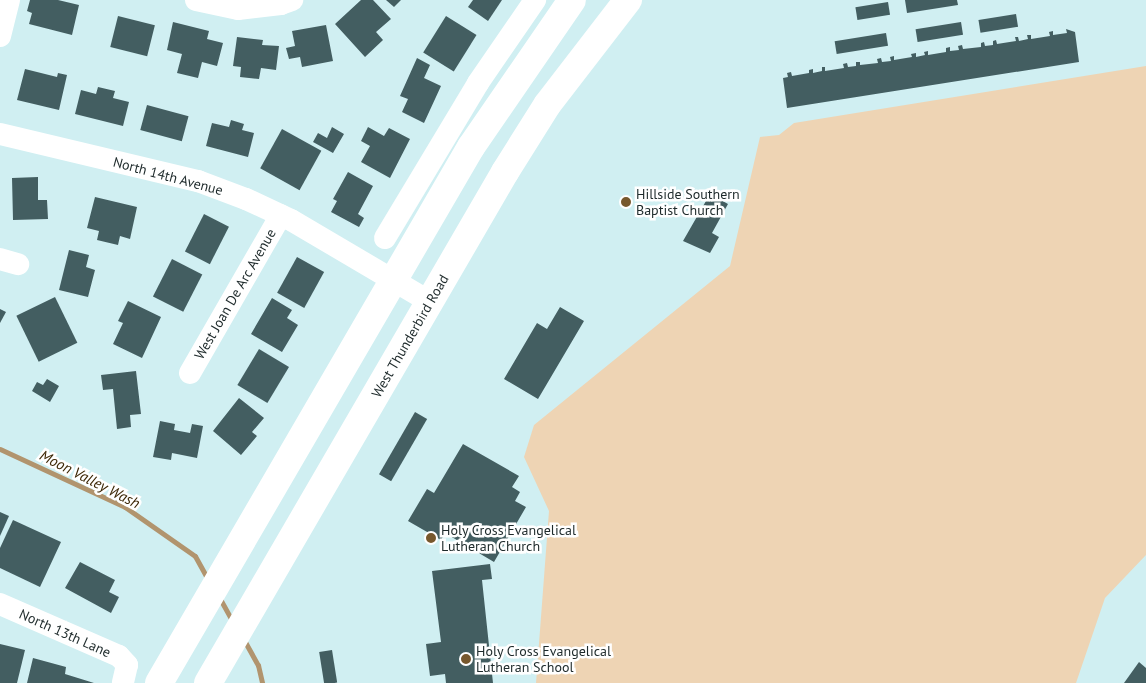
<!DOCTYPE html>
<html>
<head>
<meta charset="utf-8">
<style>
	body { margin:0 }
	#map { position:relative; width:1146px; height:683px; overflow:hidden; background:#d0eff2; font-family:"PT Sans",sans-serif }
	div>[style] { position:absolute }
	.green>* { inset:0; background:#eed4b4 }
	.stream>* { height:5px; margin:-2.5px; padding:0 2.5px; transform-origin:2.5px; border-radius:2.5px; background:#b1946e }
	.building>* { inset:0; background:#435e61; transform-origin:0 0 }
	.minor>* { height:22px; margin:-11px; padding:0 11px; transform-origin:11px; border-radius:11px; background:#fff }
	.major>* { height:28px; margin:-14px; padding:0 14px; transform-origin:14px; border-radius:14px; background:#fff }
	.dots>* { width:14px; height:14px; translate:-50% -50%; box-sizing:border-box; border:2px solid #fff; border-radius:50% }
	span { translate:-50% -50%; white-space:nowrap; text-align:center; line-height:1.15; -webkit-text-stroke:5px #fff; paint-order:stroke }
	.street-label { font-size:14px; color:#1e2a2b }
	.poi-label { font-size:14px; color:#1e2a2b }
	.left { translate:0 -50%; text-align:left }
	.water-label { font-size:15px; color:#3c2706; font-style:italic }
</style>
</head>
<body>
<div id="map">
	<div class="green">
		<i style="clip-path:polygon(1146px 66px,1146px 555px,1105px 598px,1076px 683px,536px 683px,549px 511px,524px 457px,534px 425px,730px 266px,760px 137px,779px 135px,794px 123px)"></i>
	</div>
	<div class="stream">
		<i style="left:0;top:449px;width:138px;rotate:24.9deg"></i>
		<i style="left:125px;top:507px;width:85px;rotate:35deg"></i>
		<i style="left:195px;top:556px;width:26px;rotate:61deg"></i>
		<i style="left:219px;top:597px;width:29px;rotate:61deg"></i>
		<i style="left:244px;top:640px;width:29px;rotate:61deg"></i>
		<i style="left:258px;top:665px;width:18px;rotate:77deg"></i>
	</div>
	<div class="building">
		<i style="clip-path:polygon(30px 0,58px 0,79px 5px,72px 35px,29px 24px,32px 13px,27px 11px)"></i>
		<i style="clip-path:polygon(361px 0,373px 0,391px 19px,376px 32px,383px 40px,365px 57px,335px 24px)"></i>
		<i style="clip-path:polygon(386px 0,401px 0,394px 7px)"></i>
		<i style="clip-path:polygon(473px 0,502px 0,488px 21px,468px 7px)"></i>
		<i style="clip-path:polygon(905px 0,957px 0,958px 5px,907px 13px)"></i>
		<i style="left:888px;top:2px;width:13px;height:33px;rotate:81deg"></i>
		<i style="left:1016px;top:14px;width:13px;height:38px;rotate:81deg"></i>
		<i style="left:118px;top:16px;width:38px;height:32px;rotate:14deg"></i>
		<i style="left:446px;top:16px;width:36px;height:43px;rotate:32deg"></i>
		<i style="clip-path:polygon(173px 22px,209px 31px,207px 39px,223px 43px,217px 66px,202px 62px,198px 78px,177px 73px,182px 54px,167px 50px)"></i>
		<i style="left:961px;top:22px;width:13px;height:46px;rotate:81deg"></i>
		<i style="clip-path:polygon(326px 25px,333px 61px,302px 67px,300px 57px,289px 59px,286px 48px,295px 46px,292px 31px)"></i>
		<i style="clip-path:polygon(1066px 29px,1075px 32px,1079px 62px,787px 108px,783px 78px,788px 77px,787px 73px,791px 72px,792px 76px,809px 73px,809px 70px,813px 69px,813px 73px,822px 71px,822px 67px,825px 67px,825px 71px,844px 68px,843px 64px,847px 63px,848px 67px,856px 66px,856px 62px,860px 62px,860px 65px,878px 63px,877px 59px,881px 58px,882px 62px,891px 61px,890px 57px,894px 56px,894px 60px,912px 57px,911px 54px,916px 53px,916px 57px,925px 55px,924px 52px,928px 51px,928px 55px,946px 52px,946px 48px,950px 47px,950px 51px,959px 50px,958px 46px,962px 45px,963px 49px,981px 47px,981px 43px,984px 42px,985px 46px,993px 45px,993px 41px,996px 40px,997px 44px,1016px 41px,1015px 37px,1018px 37px,1019px 41px,1028px 39px,1027px 35px,1031px 35px,1031px 39px,1050px 36px,1049px 32px,1053px 31px,1053px 35px,1067px 33px)"></i>
		<i style="left:886px;top:33px;width:13px;height:52px;rotate:81deg"></i>
		<i style="clip-path:polygon(237px 37px,263px 40px,262px 45px,279px 46px,276px 70px,261px 68px,259px 79px,240px 77px,241px 67px,233px 66px)"></i>
		<i style="clip-path:polygon(417px 58px,430px 65px,424px 78px,441px 86px,424px 123px,402px 112px,408px 99px,400px 96px)"></i>
		<i style="clip-path:polygon(25px 69px,57px 77px,58px 73px,67px 75px,59px 110px,17px 100px)"></i>
		<i style="clip-path:polygon(98px 87px,115px 91px,113px 98px,129px 102px,123px 126px,75px 114px,81px 90px,96px 94px)"></i>
		<i style="left:147px;top:105px;width:43px;height:26px;rotate:15deg"></i>
		<i style="clip-path:polygon(231px 120px,244px 124px,242px 130px,254px 133px,248px 157px,206px 146px,212px 123px,229px 127px)"></i>
		<i style="clip-path:polygon(332px 127px,344px 134px,333px 153px,313px 142px,318px 133px,327px 138px)"></i>
		<i style="clip-path:polygon(368px 127px,384px 136px,389px 128px,410px 139px,390px 178px,361px 162px,370px 146px,361px 141px)"></i>
		<i style="left:282px;top:129px;width:45px;height:45px;rotate:29deg"></i>
		<i style="clip-path:polygon(348px 172px,373px 186px,358px 214px,364px 218px,359px 227px,331px 212px,337px 201px,333px 199px)"></i>
		<i style="clip-path:polygon(38px 177px,38px 200px,47px 200px,48px 219px,13px 220px,12px 178px)"></i>
		<i style="clip-path:polygon(710px 194px,728px 204px,712px 233px,719px 237px,710px 253px,683px 241px)"></i>
		<i style="clip-path:polygon(95px 197px,137px 207px,130px 239px,120px 236px,118px 245px,97px 240px,99px 231px,87px 228px)"></i>
		<i style="left:204px;top:214px;width:28px;height:42px;rotate:27deg"></i>
		<i style="clip-path:polygon(69px 250px,89px 255px,86px 267px,95px 270px,88px 297px,59px 290px)"></i>
		<i style="left:297px;top:257px;width:31px;height:41px;rotate:29deg"></i>
		<i style="left:172px;top:259px;width:34px;height:42px;rotate:27deg"></i>
		<i style="left:55px;top:297px;width:51px;height:43px;rotate:64deg"></i>
		<i style="clip-path:polygon(272px 298px,292px 310px,287px 318px,298px 325px,282px 352px,251px 334px)"></i>
		<i style="clip-path:polygon(128px 301px,161px 317px,142px 358px,113px 344px,123px 323px,118px 321px)"></i>
		<i style="clip-path:polygon(560px 307px,584px 321px,538px 399px,504px 379px,537px 323px,547px 329px)"></i>
		<i style="clip-path:polygon(0 309px,6px 312px,0 323px)"></i>
		<i style="left:259px;top:349px;width:35px;height:42px;rotate:31deg"></i>
		<i style="clip-path:polygon(136px 371px,141px 414px,130px 415px,131px 427px,117px 429px,113px 389px,103px 390px,101px 375px)"></i>
		<i style="clip-path:polygon(47px 379px,59px 386px,50px 402px,32px 391px,37px 382px,43px 385px)"></i>
		<i style="clip-path:polygon(239px 398px,264px 418px,252px 432px,257px 436px,241px 455px,213px 431px)"></i>
		<i style="left:415px;top:412px;width:14px;height:72px;rotate:30deg"></i>
		<i style="clip-path:polygon(160px 421px,175px 424px,174px 430px,190px 433px,192px 424px,203px 426px,197px 458px,172px 453px,171px 460px,153px 457px)"></i>
		<i style="clip-path:polygon(463px 444px,519px 476px,512px 487px,520px 492px,515px 501px,526px 507px,494px 562px,445px 533px,441px 540px,408px 521px,427px 489px,434px 493px)"></i>
		<i style="clip-path:polygon(0 512px,9px 516px,0 536px)"></i>
		<i style="clip-path:polygon(13px 520px,61px 542px,40px 587px,0 568px,0 548px)"></i>
		<i style="clip-path:polygon(80px 562px,115px 580px,109px 592px,119px 597px,111px 613px,65px 588px)"></i>
		<i style="clip-path:polygon(490px 564px,492px 579px,482px 580px,493px 683px,446px 683px,445px 674px,430px 676px,426px 644px,441px 642px,432px 571px)"></i>
		<i style="clip-path:polygon(0 644px,25px 650px,17px 683px,0 683px)"></i>
		<i style="left:332px;top:650px;width:33px;height:13px;rotate:81deg"></i>
		<i style="clip-path:polygon(33px 658px,66px 667px,65px 674px,94px 683px,27px 683px)"></i>
		<i style="clip-path:polygon(1139px 662px,1146px 668px,1146px 683px,1124px 683px)"></i>
	</div>
	<div class="minor">
		<i style="left:196px;top:0;width:43px;rotate:12.1deg"></i>
		<i style="left:238px;top:9px;width:43px;rotate:-6.6deg"></i>
		<i style="left:281px;top:4px;width:12px;rotate:-20deg"></i>
		<i style="left:0;top:36px;width:37px;rotate:-76deg"></i>
		<i style="left:0;top:134px;width:204px;rotate:13.4deg"></i>
		<i style="left:198px;top:181px;width:51px;rotate:20.6deg"></i>
		<i style="left:246px;top:199px;width:50px;rotate:25deg"></i>
		<i style="left:291px;top:220px;width:161px;rotate:30.5deg"></i>
		<i style="left:385px;top:238px;width:181px;rotate:-59deg"></i>
		<i style="left:478px;top:83px;width:101px;rotate:-55.5deg"></i>
		<i style="left:0;top:259px;width:19px;rotate:16deg"></i>
		<i style="left:190px;top:373px;width:182px;rotate:-60.1deg"></i>
		<i style="left:0;top:604px;width:130px;rotate:23.6deg"></i>
		<i style="left:119px;top:656px;width:12px;rotate:48deg"></i>
		<i style="left:127px;top:665px;width:18px;rotate:103deg"></i>
	</div>
	<div class="major">
		<i style="left:159px;top:683px;width:620px;rotate:-59.8deg"></i>
		<i style="left:471px;top:147px;width:178px;rotate:-55.5deg"></i>
		<i style="left:208px;top:683px;width:591px;rotate:-59.83deg"></i>
		<i style="left:505px;top:172px;width:79px;rotate:-57.9deg"></i>
		<i style="left:547px;top:105px;width:133px;rotate:-52.4deg"></i>
	</div>
	<div class="dots">
		<i style="left:626px;top:202px;background:#77582d"></i>
		<i style="left:431px;top:538px;background:#77582d"></i>
		<i style="left:466px;top:659px;background:#77582d"></i>
	</div>
	<div class="street-label">
		<span style="left:168px;top:176px;rotate:15deg">North 14th Avenue</span>
		<span style="left:235px;top:294px;rotate:-60deg">West Joan De Arc Avenue</span>
		<span style="left:410px;top:336px;rotate:-60deg">West Thunderbird Road</span>
		<span style="left:65px;top:633px;rotate:24deg">North 13th Lane</span>
	</div>
	<div class="poi-label">
		<span class="left" style="left:636px;top:202px">Hillside Southern<br>Baptist Church</span>
		<span class="left" style="left:441px;top:538px">Holy Cross Evangelical<br>Lutheran Church</span>
		<span class="left" style="left:476px;top:659px">Holy Cross Evangelical<br>Lutheran School</span>
	</div>
	<div class="water-label">
		<span style="left:90px;top:479px;rotate:27deg">Moon Valley Wash</span>
	</div>
</div>
</body>
</html>
